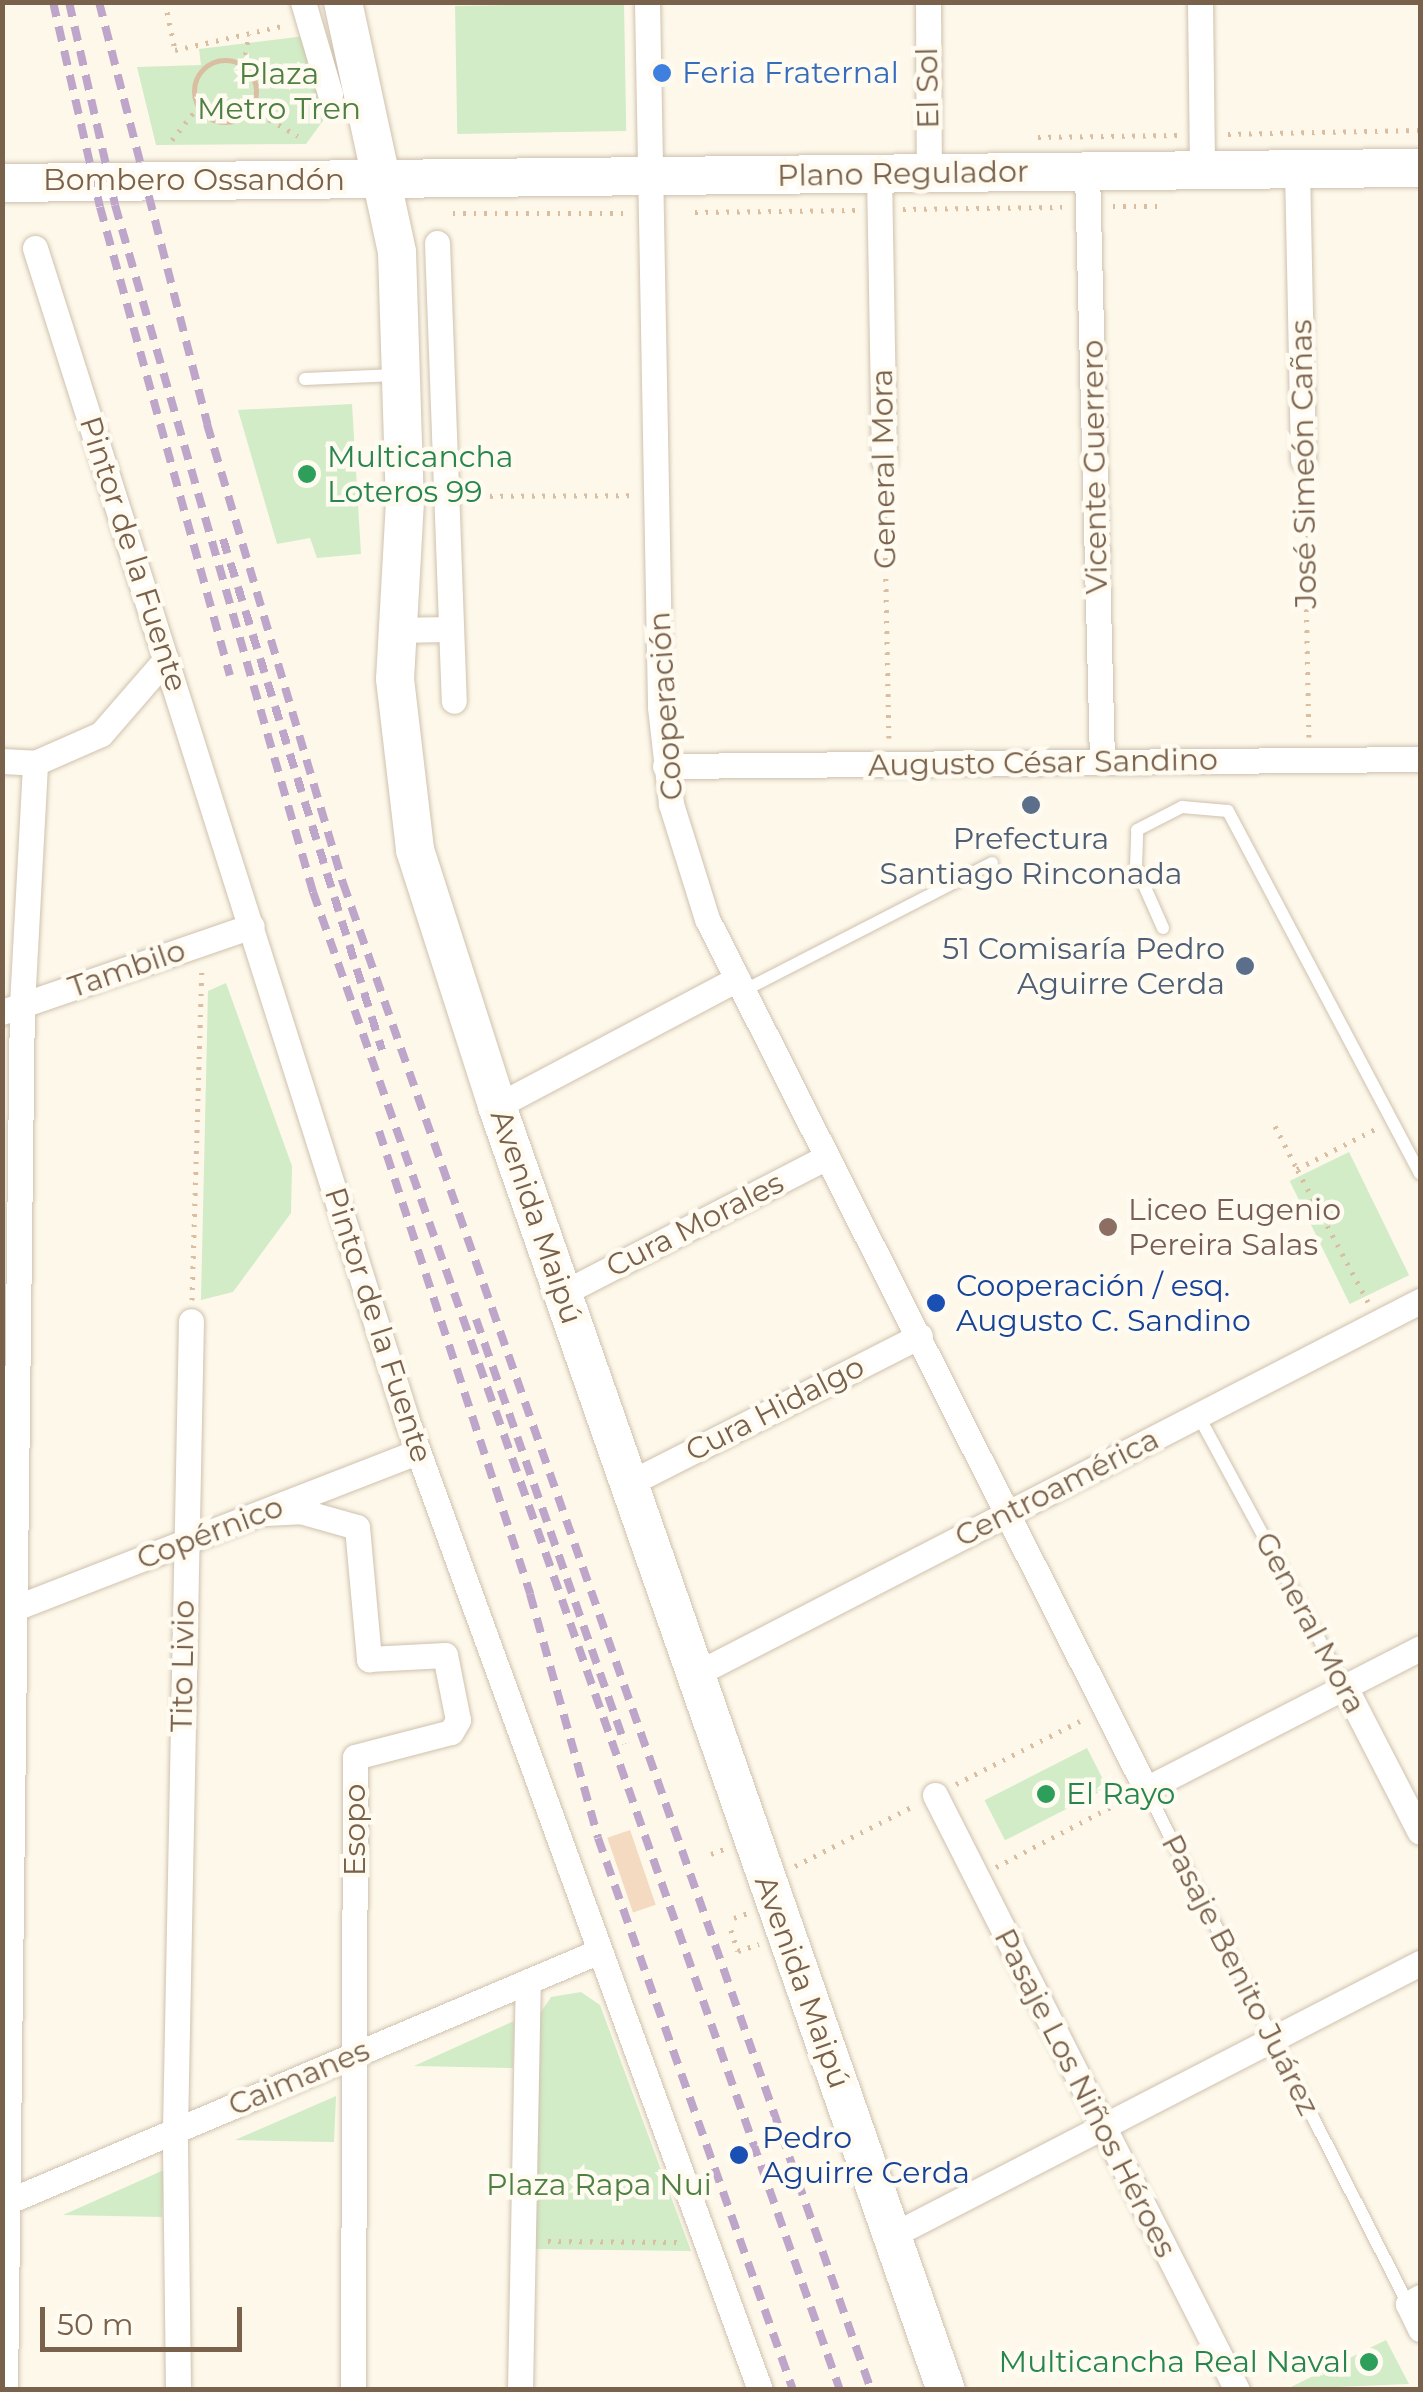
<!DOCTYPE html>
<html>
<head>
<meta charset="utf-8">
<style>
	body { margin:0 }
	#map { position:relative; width:1423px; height:2392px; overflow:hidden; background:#fdf8ea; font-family:Montserrat,sans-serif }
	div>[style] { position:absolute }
	.green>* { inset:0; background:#d2ecc7; transform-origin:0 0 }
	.building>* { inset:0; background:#f3dac0; transform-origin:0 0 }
	.path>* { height:5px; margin-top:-2.5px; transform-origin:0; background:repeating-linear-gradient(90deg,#d9bea2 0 2.5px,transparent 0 10.5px) }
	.path>.ring { margin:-2.5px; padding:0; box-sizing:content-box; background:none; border:5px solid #d9bea2; border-radius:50% }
	.roads { filter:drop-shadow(0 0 2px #d0c1ae) drop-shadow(0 0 2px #d0c1ae) }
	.lane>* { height:12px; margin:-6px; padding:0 6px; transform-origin:6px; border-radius:6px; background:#fff }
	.street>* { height:25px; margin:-12.5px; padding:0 12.5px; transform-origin:12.5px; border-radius:12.5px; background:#fff }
	.secondary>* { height:38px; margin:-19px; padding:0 19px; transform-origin:19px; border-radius:19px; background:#fff }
	.rail>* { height:8px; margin-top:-4px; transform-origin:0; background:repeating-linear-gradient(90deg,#bda6c9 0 15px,transparent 0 25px) }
	.dots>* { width:28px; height:28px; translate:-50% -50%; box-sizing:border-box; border:5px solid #fffbf1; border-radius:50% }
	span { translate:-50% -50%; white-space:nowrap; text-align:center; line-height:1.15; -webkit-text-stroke:9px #fffbf1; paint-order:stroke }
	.shop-label { font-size:30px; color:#366cbe }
	.left { translate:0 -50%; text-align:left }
	.park-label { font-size:30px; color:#4d8042 }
	.street-label { font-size:30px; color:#79614b }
	.leisure-label { font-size:30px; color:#27864d }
	.right { translate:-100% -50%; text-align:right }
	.service-label { font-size:30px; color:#4e5e75 }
	.education-label { font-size:30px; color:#785e54 }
	.transit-label { font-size:30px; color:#164399 }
	.frame { position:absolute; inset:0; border:5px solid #79614b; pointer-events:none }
	.scale { position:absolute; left:40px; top:2307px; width:202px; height:45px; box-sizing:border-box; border:5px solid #79614b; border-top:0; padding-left:12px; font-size:30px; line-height:35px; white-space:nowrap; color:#79614b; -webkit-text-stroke:8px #fffbf1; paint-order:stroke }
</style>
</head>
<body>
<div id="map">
	<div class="green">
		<i style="left:624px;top:3px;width:128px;height:169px;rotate:89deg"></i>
		<i style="clip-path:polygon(321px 34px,336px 103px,306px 144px,156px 145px,137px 67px,201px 65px,199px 49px)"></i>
		<i style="clip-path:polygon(352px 404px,361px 554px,317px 558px,310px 538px,277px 544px,238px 410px)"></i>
		<i style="clip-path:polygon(226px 983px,292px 1166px,291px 1213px,233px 1292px,201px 1300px,208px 991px)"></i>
		<i style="left:1349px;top:1152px;width:137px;height:66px;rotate:64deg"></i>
		<i style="left:1087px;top:1748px;width:45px;height:115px;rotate:63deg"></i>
		<i style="clip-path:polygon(581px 1992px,600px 2005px,691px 2251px,533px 2249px,537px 2018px,551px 1997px)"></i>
		<i style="clip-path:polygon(514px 2021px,513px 2068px,414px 2066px)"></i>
		<i style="clip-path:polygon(336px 2096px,334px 2142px,235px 2140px)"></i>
		<i style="clip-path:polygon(164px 2170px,162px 2217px,63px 2215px)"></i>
		<i style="clip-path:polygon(1386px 2340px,1409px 2384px,1287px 2389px)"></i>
	</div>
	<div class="building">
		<i style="left:630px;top:1830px;width:79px;height:24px;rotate:71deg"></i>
	</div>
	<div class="path">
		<i style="left:165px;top:2px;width:49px;rotate:78.2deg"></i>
		<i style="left:175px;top:50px;width:114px;rotate:-12.7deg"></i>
		<i class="ring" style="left:194px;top:60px;width:57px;height:57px"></i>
		<i style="left:244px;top:65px;width:32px;rotate:-81deg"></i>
		<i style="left:258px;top:86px;width:44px;rotate:-20.1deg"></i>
		<i style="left:251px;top:109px;width:54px;rotate:29.9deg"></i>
		<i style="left:1228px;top:134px;width:192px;rotate:-1.2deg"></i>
		<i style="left:1038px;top:137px;width:139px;rotate:-0.8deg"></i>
		<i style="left:172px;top:140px;width:42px;rotate:-51.8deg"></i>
		<i style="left:1113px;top:206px;width:49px"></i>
		<i style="left:903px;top:209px;width:159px;rotate:-0.7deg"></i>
		<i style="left:695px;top:212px;width:162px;rotate:-0.7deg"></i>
		<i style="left:453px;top:213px;width:174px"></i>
		<i style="left:1304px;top:483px;width:254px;rotate:88.9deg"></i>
		<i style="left:884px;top:484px;width:254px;rotate:88.9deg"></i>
		<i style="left:469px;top:496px;width:164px;rotate:-0.3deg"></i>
		<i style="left:1275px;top:1126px;width:48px;rotate:62.9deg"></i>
		<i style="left:192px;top:1300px;width:329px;rotate:-88.3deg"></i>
		<i style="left:1368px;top:1302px;width:151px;rotate:-118.1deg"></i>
		<i style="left:1297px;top:1169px;width:88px;rotate:-27.1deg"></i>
		<i style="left:956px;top:1784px;width:144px;rotate:-26.9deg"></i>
		<i style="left:711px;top:1854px;width:14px;rotate:-21deg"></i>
		<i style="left:795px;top:1866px;width:135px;rotate:-26.9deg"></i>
		<i style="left:996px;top:1867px;width:144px;rotate:-27.6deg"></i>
		<i style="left:734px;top:1918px;width:15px;rotate:-20deg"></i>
		<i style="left:731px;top:1930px;width:22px;rotate:72deg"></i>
		<i style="left:738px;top:1951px;width:22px;rotate:-18deg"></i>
		<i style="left:548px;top:2241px;width:134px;rotate:0.4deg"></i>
	</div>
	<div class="roads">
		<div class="lane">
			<i style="left:305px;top:379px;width:91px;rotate:-2.5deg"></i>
			<i style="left:1163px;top:928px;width:67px;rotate:-113.9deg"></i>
			<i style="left:1136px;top:867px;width:37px;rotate:-88deg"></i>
			<i style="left:1137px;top:830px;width:51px;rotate:-27.1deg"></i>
			<i style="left:1182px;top:807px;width:46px;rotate:5deg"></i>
			<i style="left:1228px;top:811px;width:410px;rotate:62.1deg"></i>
			<i style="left:743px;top:991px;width:280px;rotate:-27.2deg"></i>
			<i style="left:1198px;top:1415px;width:309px;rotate:61.6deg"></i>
			<i style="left:1146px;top:1789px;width:578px;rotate:63.04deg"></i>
		</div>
		<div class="street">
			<i style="left:303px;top:2px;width:96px;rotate:73.6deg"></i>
			<i style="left:647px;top:2px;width:705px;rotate:88.94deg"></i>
			<i style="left:660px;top:707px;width:98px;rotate:83.5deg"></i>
			<i style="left:671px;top:804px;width:121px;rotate:72.6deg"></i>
			<i style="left:707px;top:919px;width:974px;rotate:63.22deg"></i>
			<i style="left:1146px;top:1789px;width:308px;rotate:-27.2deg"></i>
			<i style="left:928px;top:2px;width:172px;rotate:89.7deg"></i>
			<i style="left:1200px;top:2px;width:168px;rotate:89.3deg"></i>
			<i style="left:1297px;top:169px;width:291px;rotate:88.8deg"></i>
			<i style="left:1087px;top:172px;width:590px;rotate:88.54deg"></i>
			<i style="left:879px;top:174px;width:287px;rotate:89deg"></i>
			<i style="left:437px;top:243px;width:458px;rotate:87.9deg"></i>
			<i style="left:35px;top:248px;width:1231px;rotate:72.4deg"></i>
			<i style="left:407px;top:1421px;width:1031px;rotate:69.98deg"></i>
			<i style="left:394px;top:630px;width:56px;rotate:-1deg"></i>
			<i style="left:2px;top:761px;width:33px;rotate:3deg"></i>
			<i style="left:35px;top:763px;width:72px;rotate:-23.7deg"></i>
			<i style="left:101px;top:734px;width:99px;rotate:-49.1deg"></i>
			<i style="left:665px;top:766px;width:755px;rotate:-0.53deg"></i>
			<i style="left:2px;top:1012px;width:264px;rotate:-19deg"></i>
			<i style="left:497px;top:1106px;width:272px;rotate:-27.9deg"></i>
			<i style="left:563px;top:1293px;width:297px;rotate:-27.3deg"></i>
			<i style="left:630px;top:1483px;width:325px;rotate:-26.9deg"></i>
			<i style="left:265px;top:1513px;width:35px;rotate:-3deg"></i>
			<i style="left:300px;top:1511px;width:59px;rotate:15.7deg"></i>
			<i style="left:357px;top:1527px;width:133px;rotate:84.8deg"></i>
			<i style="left:369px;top:1659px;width:76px;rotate:-3deg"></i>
			<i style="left:445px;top:1655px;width:66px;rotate:78.7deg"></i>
			<i style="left:458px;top:1720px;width:14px;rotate:120deg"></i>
			<i style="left:451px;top:1732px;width:99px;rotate:165.4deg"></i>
			<i style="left:355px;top:1757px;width:633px;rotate:90.18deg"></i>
			<i style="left:2px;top:1613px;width:446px;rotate:-21.2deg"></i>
			<i style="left:694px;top:1675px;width:817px;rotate:-27.26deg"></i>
			<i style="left:1345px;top:1687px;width:163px;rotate:62.7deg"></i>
			<i style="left:935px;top:1795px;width:667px;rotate:63.09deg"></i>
			<i style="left:2px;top:2204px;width:646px;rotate:-22.95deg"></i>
			<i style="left:891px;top:2236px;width:595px;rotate:-27.3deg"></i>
			<i style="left:1420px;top:2297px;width:14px;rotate:150deg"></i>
			<i style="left:1408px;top:2304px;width:28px;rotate:64deg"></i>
			<i style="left:5px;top:2390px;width:1385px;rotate:-89.3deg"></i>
			<i style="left:22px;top:1005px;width:242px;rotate:-86.9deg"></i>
			<i style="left:178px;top:2390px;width:260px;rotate:-90.7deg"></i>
			<i style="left:175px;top:2130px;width:809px;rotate:-88.87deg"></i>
			<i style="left:520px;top:2390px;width:409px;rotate:-88.9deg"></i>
		</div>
		<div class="secondary">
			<i style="left:343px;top:2px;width:256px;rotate:77.8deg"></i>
			<i style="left:397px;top:252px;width:249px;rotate:88.2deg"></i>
			<i style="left:405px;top:501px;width:178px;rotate:93.2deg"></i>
			<i style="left:395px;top:679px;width:172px;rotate:83.3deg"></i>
			<i style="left:415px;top:850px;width:269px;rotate:72.2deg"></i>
			<i style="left:497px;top:1106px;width:1360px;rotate:70.73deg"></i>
			<i style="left:2px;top:183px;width:1418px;rotate:-0.61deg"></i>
		</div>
	</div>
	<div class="rail">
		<i style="left:53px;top:2px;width:210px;rotate:77.1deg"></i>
		<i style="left:100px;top:207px;width:486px;rotate:74.5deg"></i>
		<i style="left:69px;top:2px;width:208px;rotate:77.2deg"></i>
		<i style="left:115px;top:205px;width:715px;rotate:73.92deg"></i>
		<i style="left:313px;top:892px;width:1588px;rotate:70.62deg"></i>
		<i style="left:99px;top:2px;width:436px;rotate:75.6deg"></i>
		<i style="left:207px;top:424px;width:479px;rotate:73.5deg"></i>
		<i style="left:343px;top:883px;width:1597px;rotate:70.69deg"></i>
		<i style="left:223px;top:539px;width:535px;rotate:72.72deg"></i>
		<i style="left:379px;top:1131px;width:487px;rotate:71.9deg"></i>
		<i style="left:530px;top:1594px;width:253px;rotate:74.4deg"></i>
		<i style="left:598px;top:1838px;width:585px;rotate:70.54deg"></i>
		<i style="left:476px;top:1319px;width:450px;rotate:70.7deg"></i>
	</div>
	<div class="dots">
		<i style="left:662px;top:73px;background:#3f7fe0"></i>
		<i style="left:307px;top:474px;background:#2e9e5b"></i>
		<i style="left:1031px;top:805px;background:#5c6f8a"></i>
		<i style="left:1245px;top:966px;background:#5c6f8a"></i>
		<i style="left:1108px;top:1227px;background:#8d6e63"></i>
		<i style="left:936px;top:1303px;background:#1a4fb4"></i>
		<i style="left:1046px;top:1794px;background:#2e9e5b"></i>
		<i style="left:739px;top:2155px;background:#1a4fb4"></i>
		<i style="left:1369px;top:2362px;background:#2e9e5b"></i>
	</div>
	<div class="shop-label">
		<span class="left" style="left:682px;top:73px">Feria Fraternal</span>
	</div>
	<div class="park-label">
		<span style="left:279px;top:91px">Plaza<br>Metro Tren</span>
		<span style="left:599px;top:2185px">Plaza Rapa Nui</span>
	</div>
	<div class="street-label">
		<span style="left:928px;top:88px;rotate:-91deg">El Sol</span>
		<span style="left:903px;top:174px;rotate:-1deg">Plano Regulador</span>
		<span style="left:194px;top:180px">Bombero Ossandón</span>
		<span style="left:1304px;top:464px;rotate:-91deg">José Simeón Cañas</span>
		<span style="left:1095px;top:467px;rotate:-91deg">Vicente Guerrero</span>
		<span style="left:884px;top:469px;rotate:-91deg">General Mora</span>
		<span style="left:133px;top:554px;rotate:72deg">Pintor de la Fuente</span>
		<span style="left:666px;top:706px;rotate:-94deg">Cooperación</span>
		<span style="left:1043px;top:763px;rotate:-1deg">Augusto César Sandino</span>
		<span style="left:127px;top:969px;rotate:-19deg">Tambilo</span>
		<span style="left:536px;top:1217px;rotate:71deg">Avenida Maipú</span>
		<span style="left:695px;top:1225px;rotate:-27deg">Cura Morales</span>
		<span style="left:378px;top:1325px;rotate:72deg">Pintor de la Fuente</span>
		<span style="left:775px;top:1409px;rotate:-27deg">Cura Hidalgo</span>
		<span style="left:1057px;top:1488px;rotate:-27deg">Centroamérica</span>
		<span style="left:210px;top:1533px;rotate:-21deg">Copérnico</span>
		<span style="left:1310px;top:1623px;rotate:62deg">General Mora</span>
		<span style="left:183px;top:1666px;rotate:-89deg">Tito Livio</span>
		<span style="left:355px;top:1830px;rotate:-90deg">Esopo</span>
		<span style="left:1240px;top:1975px;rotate:63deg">Pasaje Benito Juárez</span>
		<span style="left:802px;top:1982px;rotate:70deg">Avenida Maipú</span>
		<span style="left:299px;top:2078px;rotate:-23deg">Caimanes</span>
		<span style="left:1085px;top:2093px;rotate:63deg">Pasaje Los Niños Héroes</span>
	</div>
	<div class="leisure-label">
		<span class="left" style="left:327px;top:474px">Multicancha<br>Loteros 99</span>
		<span class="left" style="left:1066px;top:1794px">El Rayo</span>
		<span class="right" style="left:1349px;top:2362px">Multicancha Real Naval</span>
	</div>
	<div class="service-label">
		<span style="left:1031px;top:856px">Prefectura<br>Santiago Rinconada</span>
		<span class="right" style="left:1225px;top:966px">51 Comisaría Pedro<br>Aguirre Cerda</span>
	</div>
	<div class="education-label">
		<span class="left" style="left:1128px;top:1227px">Liceo Eugenio<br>Pereira Salas</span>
	</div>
	<div class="transit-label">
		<span class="left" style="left:956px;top:1303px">Cooperación / esq.<br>Augusto C. Sandino</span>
		<span class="left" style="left:762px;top:2155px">Pedro<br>Aguirre Cerda</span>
	</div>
	<div class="frame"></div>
	<div class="scale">50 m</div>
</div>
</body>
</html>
